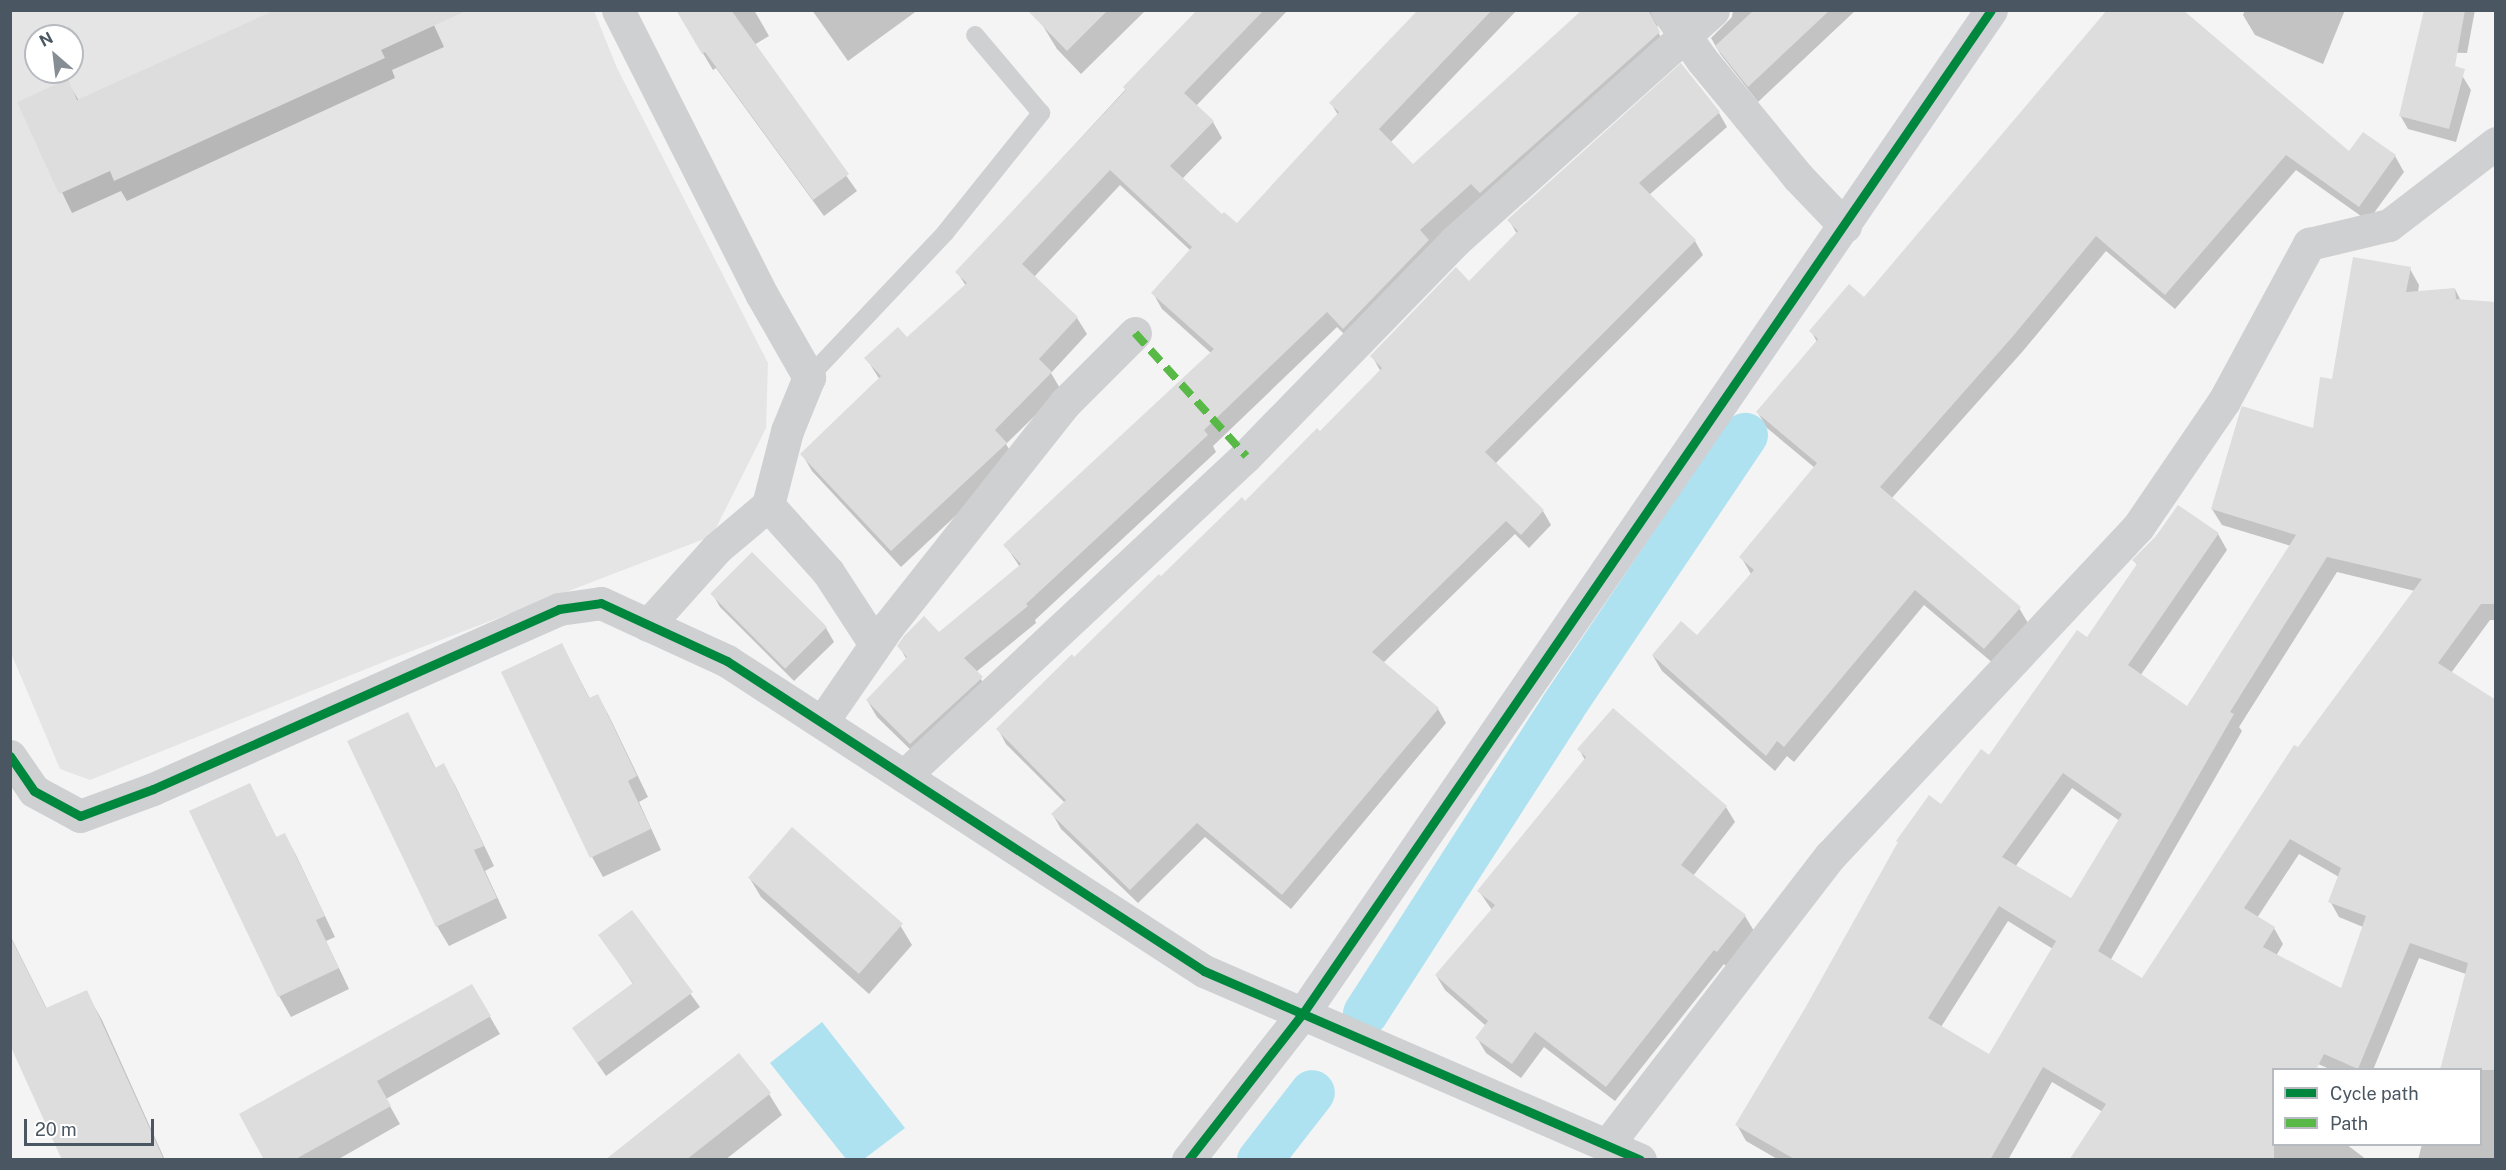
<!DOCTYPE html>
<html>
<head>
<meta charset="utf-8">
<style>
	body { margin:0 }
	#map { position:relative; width:2506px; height:1170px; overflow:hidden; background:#f4f4f4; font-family:"Public Sans",sans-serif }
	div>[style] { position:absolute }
	.education>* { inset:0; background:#e6e5e6 }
	.water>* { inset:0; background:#aee2f0 }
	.shadow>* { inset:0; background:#0003 }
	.canal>* { height:45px; margin:-22.5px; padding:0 22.5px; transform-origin:22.5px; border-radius:22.5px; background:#aee2f0 }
	.building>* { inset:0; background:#ddddde; transform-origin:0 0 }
	.lane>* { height:18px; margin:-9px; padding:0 9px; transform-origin:9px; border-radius:9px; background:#ced0d2 }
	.street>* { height:33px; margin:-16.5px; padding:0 16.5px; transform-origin:16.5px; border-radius:16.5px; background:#ced0d2 }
	.secondary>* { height:33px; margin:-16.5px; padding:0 16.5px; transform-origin:16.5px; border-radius:16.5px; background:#ced0d4 }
	.quiet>* { height:8px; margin-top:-4px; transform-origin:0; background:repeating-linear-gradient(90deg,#58b947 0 15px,transparent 0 23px) }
	.cycleway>* { height:9px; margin:-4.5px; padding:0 4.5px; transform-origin:4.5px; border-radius:4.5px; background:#00873e }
	span { translate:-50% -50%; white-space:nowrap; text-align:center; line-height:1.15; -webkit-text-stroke:4.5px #fff; paint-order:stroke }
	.frame { position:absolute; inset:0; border:12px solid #4a5661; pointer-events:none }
	.legend { position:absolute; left:2272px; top:1068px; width:210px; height:78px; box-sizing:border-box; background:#fff; border:2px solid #b7bbc0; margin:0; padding:8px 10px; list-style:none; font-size:18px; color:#4a5661 }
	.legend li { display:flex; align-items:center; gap:12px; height:30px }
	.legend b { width:30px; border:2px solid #b7bbc0 }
	.north { position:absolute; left:24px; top:24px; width:60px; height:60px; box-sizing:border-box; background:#fff; border:2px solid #b7bbc0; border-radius:50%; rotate:332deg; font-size:16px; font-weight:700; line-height:24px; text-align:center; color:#4a5661 }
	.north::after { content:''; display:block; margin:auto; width:21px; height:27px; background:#868d94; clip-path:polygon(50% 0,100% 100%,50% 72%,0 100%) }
	.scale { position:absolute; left:24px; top:1119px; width:130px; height:27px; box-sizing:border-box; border:3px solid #4a5661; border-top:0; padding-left:8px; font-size:18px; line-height:21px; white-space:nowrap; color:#4a5661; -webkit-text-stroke:4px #fff; paint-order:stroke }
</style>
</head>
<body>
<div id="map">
	<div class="education">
		<i style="clip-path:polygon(evenodd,10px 11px,594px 11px,617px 68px,768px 363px,766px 428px,712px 536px,391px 659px,90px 780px,60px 769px,11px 653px,10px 11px,36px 36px,72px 36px,72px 72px,36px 72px,36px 36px)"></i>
	</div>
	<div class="water">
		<i style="clip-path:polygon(822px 1022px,905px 1128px,864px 1159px,846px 1159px,770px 1063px)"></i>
	</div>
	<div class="shadow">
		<i style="clip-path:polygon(427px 10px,444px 47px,392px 70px,395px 78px,127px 201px,121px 191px,72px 213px,19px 103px,67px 81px,79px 101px)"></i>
		<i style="clip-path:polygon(677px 10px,754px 10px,769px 36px,754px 45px,857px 191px,824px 216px,716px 68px,713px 70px)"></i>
		<i style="clip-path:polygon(812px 10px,918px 10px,848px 61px)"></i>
		<i style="clip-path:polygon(1059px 10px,1146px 10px,1081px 74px,1057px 49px,1043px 26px)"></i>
		<i style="clip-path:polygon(1199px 10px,1288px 10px,1196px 106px,1213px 122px,1222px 138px,1182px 179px,1222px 216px,1237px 225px,1338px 115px,1331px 103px,1420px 10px,1517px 10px,1390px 143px,1413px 166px,1585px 10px,1667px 10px,1658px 20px,1657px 30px,1668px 50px,1354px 344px,1337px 327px,1213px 446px,1216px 452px,1035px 620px,1036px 623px,976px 672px,991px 694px,921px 760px,877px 717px,867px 700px,907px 660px,899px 646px,939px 634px,1020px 567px,1005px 545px,1212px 354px,1162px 309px,1153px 293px,1191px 251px,1120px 185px,1034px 277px,1077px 318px,1087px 334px,1051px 373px,1061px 390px,1006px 444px,1015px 460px,901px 567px,812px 471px,802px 454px,880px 380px,866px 358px,907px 339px,966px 286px,957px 272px)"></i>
		<i style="clip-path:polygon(1733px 10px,1856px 10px,1758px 102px,1721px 55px,1711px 38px,1732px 17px)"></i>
		<i style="clip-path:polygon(2109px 10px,2349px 153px,2395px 156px,2404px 172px,2368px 221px,2296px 170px,2175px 309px,2106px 251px,2023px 351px,1891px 499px,2019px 608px,2028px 623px,1994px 664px,1924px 605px,1794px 762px,1787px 756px,1775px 771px,1662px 671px,1653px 656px,1697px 637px,1751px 574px,1741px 557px,1815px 468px,1767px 428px,1758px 413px,1817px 342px,1811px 331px,1864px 299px)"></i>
		<i style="clip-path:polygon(2245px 10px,2345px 10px,2323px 64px,2255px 35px,2243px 15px)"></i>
		<i style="clip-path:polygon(2425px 10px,2475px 10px,2467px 53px,2428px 52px)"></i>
		<i style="clip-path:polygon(2463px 77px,2471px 90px,2456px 142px,2408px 129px,2400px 115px)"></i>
		<i style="clip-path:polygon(1719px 113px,1727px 127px,1649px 195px,1695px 241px,1703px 255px,1495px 464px,1543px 511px,1551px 525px,1529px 548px,1515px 534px,1383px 663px,1438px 709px,1446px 723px,1291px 909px,1205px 837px,1138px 903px,1061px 829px,1053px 815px,1065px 803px,1006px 744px,998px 729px,1320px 433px,1381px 372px,1372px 356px,1469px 283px,1517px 234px,1509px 220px)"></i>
		<i style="clip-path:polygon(evenodd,2410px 269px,2419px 285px,2418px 292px,2455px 289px,2461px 301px,2496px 304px,2496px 620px,2490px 620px,2451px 673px,2496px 702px,2496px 1160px,2418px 1160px,2422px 1144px,2480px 1144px,2480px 1070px,2466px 974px,2419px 958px,2373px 1070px,2332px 1070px,2153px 993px,2298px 749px,2415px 591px,2337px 572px,2239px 727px,2242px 731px,2110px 961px,2274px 1144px,2346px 1144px,2367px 1160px,2073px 1160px,2103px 1112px,2052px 1082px,2008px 1160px,1779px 1160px,1746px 1141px,1737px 1125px,1942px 806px,1990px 757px,2087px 639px,2138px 566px,2134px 561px,2218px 534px,2227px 550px,2140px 676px,2188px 709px,2291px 546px,2222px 525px,2212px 509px,2315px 430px,2334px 380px,2410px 269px,2072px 788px,2120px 821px,2071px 900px,2015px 867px,2072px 788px,2410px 269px,2299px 854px,2339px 877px,2330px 901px,2339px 917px,2363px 927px,2342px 991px,2276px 956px,2283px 944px,2274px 928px,2257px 918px,2299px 854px,2410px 269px,2008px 921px,2053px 949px,1989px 1056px,1941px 1027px,2008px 921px)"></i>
		<i style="clip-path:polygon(712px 593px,826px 628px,834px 642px,794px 681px,720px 607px)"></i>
		<i style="clip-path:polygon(562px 645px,590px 699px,598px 696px,609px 716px,648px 797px,639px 802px,661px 850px,603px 877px,592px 857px)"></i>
		<i style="clip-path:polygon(408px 713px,436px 769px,443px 765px,455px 785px,494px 866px,485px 871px,507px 918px,449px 946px,437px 926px)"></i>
		<i style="clip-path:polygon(1579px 749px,1726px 807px,1735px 822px,1693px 876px,1745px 916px,1754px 931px,1726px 966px,1724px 964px,1615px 1101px,1544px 1047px,1521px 1078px,1486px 1053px,1477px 1038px,1486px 1026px,1445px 990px,1436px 975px,1492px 910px,1479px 891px,1585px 760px)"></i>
		<i style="clip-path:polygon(250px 784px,277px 839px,285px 835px,296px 855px,335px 937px,326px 941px,349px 989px,291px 1017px,279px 996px)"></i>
		<i style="clip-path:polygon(749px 877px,900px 925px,912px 945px,869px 994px,761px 897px)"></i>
		<i style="clip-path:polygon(631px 912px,700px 1007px,606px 1076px,574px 1029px,633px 984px,600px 935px)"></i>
		<i style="clip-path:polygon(10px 935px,47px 1009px,86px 992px,102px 1020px,165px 1160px,64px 1160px,10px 1041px)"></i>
		<i style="clip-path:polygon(472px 986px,500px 1034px,386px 1099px,400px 1124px,337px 1160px,266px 1160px)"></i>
		<i style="clip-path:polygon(769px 1094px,782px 1115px,725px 1160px,607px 1160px)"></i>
	</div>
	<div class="canal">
		<i style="left:1365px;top:1013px;width:364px;rotate:-57.2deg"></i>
		<i style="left:1562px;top:707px;width:328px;rotate:-56.1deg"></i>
		<i style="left:1259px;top:1160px;width:86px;rotate:-52.1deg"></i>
	</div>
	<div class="building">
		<i style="clip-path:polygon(275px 10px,468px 10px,381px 50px,385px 58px,114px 181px,110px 171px,59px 194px,17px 102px,68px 79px,77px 100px)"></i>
		<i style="clip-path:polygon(676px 10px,731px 10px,849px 174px,813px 200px,705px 52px,702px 54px)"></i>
		<i style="clip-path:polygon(1027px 10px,1108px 10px,1067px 51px)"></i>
		<i style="clip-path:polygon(1197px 10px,1264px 10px,1184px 93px,1214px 121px,1170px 166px,1222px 214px,1224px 212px,1237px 223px,1339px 112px,1329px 103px,1418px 10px,1492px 10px,1379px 129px,1413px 164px,1582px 10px,1648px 10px,1660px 32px,1480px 193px,1471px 184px,1420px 230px,1429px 240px,1343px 329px,1327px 312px,1204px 430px,1208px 435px,1026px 604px,1028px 606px,964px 658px,983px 677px,910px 744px,866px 700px,907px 657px,897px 646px,904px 636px,924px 616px,939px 632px,1021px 564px,1003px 545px,1214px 349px,1151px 293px,1192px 247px,1110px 170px,1022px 264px,1078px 317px,1039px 359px,1052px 372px,995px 430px,1007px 443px,891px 551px,800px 454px,881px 376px,864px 358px,898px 327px,907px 337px,967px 283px,955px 272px,1126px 90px,1123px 87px)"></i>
		<i style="clip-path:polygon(1754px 10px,1830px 10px,1748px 87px,1715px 46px)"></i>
		<i style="clip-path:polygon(2107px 10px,2183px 10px,2349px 151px,2363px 132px,2396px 155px,2359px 207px,2286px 155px,2165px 295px,2096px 236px,2014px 335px,1880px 487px,2021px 607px,1984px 649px,1915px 590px,1784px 747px,1777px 741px,1766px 756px,1652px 655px,1681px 621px,1697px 635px,1754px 570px,1739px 557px,1817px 463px,1756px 412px,1818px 339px,1809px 331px,1849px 284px,1864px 297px)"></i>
		<i style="clip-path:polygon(2424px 10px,2465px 10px,2455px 66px,2465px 69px,2449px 129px,2399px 116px)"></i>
		<i style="clip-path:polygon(1681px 63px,1720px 112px,1639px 183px,1696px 240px,1485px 452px,1544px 510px,1521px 535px,1506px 521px,1372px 652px,1439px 708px,1282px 895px,1197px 823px,1130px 890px,1051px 814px,1066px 800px,996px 729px,1072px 654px,1074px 657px,1159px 574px,1161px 576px,1242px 497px,1245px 501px,1317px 428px,1320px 431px,1382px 368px,1370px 356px,1456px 267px,1469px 281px,1518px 231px,1507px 220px)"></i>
		<i style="clip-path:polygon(evenodd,2353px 257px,2411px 267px,2406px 292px,2455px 288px,2456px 299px,2496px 302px,2496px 604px,2481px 604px,2438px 663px,2496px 700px,2496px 1070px,2440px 1070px,2468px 963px,2410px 943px,2358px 1069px,2324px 1054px,2316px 1070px,2274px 1070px,2274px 1160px,2069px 1160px,2106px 1104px,2043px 1067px,1990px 1160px,1796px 1160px,1735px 1125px,1804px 1010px,1898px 842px,1896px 841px,1929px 795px,1941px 804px,1981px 749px,1989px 755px,2077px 630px,2087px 637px,2137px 564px,2132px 560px,2156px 536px,2178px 505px,2219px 533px,2128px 665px,2187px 706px,2296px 535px,2211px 509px,2241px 408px,2242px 406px,2313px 428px,2320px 377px,2332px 379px,2353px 257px,2327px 557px,2422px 579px,2298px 747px,2294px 745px,2142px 978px,2098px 951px,2234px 714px,2230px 712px,2327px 557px,2353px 257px,2063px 773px,2122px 814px,2071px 898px,2002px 857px,2063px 773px,2353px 257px,2290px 839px,2341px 868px,2328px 902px,2366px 916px,2341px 988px,2263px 947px,2275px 927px,2244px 908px,2290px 839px,2353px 257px,1999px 906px,2056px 941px,1989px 1054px,1928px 1018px,1999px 906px)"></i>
		<i style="left:752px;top:552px;width:106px;height:59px;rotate:45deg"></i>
		<i style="clip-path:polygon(562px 643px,589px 698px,598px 694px,637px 776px,628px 781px,651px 829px,590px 858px,501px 672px)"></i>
		<i style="clip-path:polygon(1613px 708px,1727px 806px,1681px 865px,1746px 915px,1717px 952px,1714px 950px,1606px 1087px,1535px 1032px,1512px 1064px,1475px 1038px,1488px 1021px,1435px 975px,1495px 905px,1477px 891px,1586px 757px,1577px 749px)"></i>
		<i style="clip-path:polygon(408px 712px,435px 768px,444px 763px,484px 846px,474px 850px,497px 898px,436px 927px,347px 741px)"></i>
		<i style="clip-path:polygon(250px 783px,276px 837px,285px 833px,325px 916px,316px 920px,339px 968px,278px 997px,189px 811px)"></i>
		<i style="left:792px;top:827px;width:147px;height:67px;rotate:41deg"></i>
		<i style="clip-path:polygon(632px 910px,693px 992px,597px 1063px,572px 1028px,633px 983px,598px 935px)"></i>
		<i style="clip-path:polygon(10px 936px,46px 1008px,87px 990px,164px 1160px,62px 1160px,10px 1045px)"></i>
		<i style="clip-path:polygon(472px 984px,491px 1016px,377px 1081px,391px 1106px,294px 1160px,264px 1160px,239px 1114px)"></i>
		<i style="clip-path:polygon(739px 1053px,771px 1093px,686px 1160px,605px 1160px)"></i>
	</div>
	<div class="lane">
		<i style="left:809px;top:377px;width:198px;rotate:-46.6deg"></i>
		<i style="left:945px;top:233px;width:154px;rotate:-51.3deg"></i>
		<i style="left:1041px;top:113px;width:102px;rotate:-130.2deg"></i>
	</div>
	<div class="street">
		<i style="left:618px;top:10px;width:319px;rotate:63.2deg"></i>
		<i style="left:762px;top:295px;width:95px;rotate:60.2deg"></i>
		<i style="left:809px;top:377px;width:58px;rotate:112.2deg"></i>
		<i style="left:787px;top:431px;width:76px;rotate:104.4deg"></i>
		<i style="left:768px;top:505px;width:90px;rotate:48.2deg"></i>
		<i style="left:828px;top:572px;width:86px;rotate:56.9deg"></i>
		<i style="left:1667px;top:10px;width:61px;rotate:55deg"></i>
		<i style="left:1702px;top:60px;width:151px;rotate:50.6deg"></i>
		<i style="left:1798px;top:177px;width:68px;rotate:46.2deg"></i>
		<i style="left:648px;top:625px;width:103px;rotate:-48.1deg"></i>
		<i style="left:717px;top:548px;width:67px;rotate:-40.1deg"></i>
		<i style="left:822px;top:722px;width:118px;rotate:-55.4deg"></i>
		<i style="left:889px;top:625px;width:283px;rotate:-51.6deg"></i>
		<i style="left:1065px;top:403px;width:99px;rotate:-45deg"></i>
		<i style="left:10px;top:756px;width:42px;rotate:55.6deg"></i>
		<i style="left:34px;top:791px;width:52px;rotate:28.5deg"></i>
		<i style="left:80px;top:816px;width:78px;rotate:-20.3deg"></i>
		<i style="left:153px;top:789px;width:444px;rotate:-23.9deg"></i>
		<i style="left:559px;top:609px;width:42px;rotate:-8.1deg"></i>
		<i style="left:601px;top:603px;width:139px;rotate:24.7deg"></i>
		<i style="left:727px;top:661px;width:569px;rotate:33.02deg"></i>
		<i style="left:1204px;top:971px;width:475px;rotate:23.4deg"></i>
		<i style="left:904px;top:776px;width:468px;rotate:-43.1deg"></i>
		<i style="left:1246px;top:456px;width:300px;rotate:-45.8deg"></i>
		<i style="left:1455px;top:241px;width:346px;rotate:-41.8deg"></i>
		<i style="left:1608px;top:1144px;width:364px;rotate:-52.4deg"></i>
		<i style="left:1830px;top:856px;width:451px;rotate:-46.9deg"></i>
		<i style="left:2138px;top:527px;width:153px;rotate:-55.7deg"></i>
		<i style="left:2224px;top:401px;width:179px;rotate:-61.6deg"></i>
		<i style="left:2309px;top:244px;width:82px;rotate:-13.4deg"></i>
		<i style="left:2389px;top:225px;width:135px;rotate:-37.5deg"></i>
		<i style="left:1188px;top:1160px;width:187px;rotate:-52deg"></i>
	</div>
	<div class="secondary">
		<i style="left:1303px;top:1013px;width:1216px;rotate:-55.55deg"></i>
	</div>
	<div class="quiet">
		<i style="left:1135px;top:333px;width:166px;rotate:47.9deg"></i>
	</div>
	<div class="cycleway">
		<i style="left:10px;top:756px;width:42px;rotate:55.6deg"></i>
		<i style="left:34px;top:791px;width:52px;rotate:28.5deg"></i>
		<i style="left:80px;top:816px;width:78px;rotate:-20.3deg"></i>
		<i style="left:153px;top:789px;width:444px;rotate:-23.9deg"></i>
		<i style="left:559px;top:609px;width:42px;rotate:-8.1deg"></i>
		<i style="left:601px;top:603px;width:139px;rotate:24.7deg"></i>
		<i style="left:727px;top:661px;width:569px;rotate:33.02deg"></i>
		<i style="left:1204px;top:971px;width:475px;rotate:23.4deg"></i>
		<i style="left:1188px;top:1160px;width:187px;rotate:-52deg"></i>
		<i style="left:1303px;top:1013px;width:1216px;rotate:-55.55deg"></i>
	</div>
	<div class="frame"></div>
	<ul class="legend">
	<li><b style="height:8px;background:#00873e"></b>Cycle path</li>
	<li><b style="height:8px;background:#58b947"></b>Path</li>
	</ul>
	<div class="north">N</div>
	<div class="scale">20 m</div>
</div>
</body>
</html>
